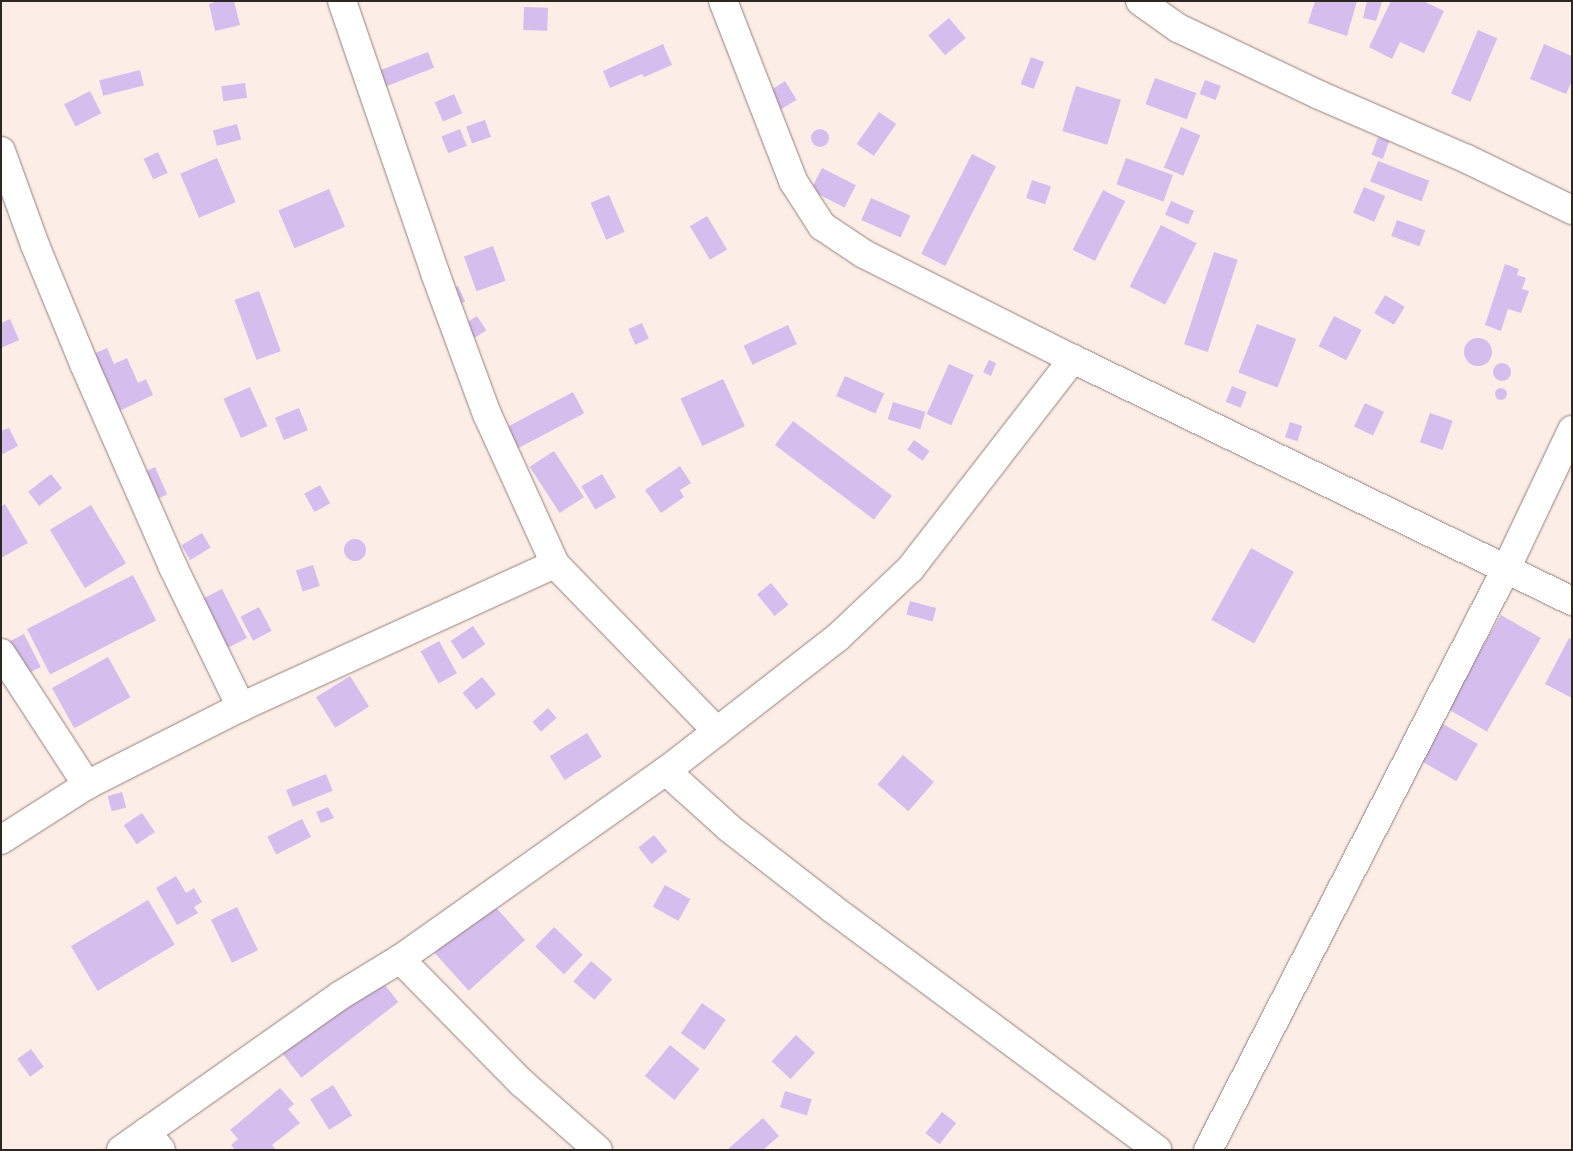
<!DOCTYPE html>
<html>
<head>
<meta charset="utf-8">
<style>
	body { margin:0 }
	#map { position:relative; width:1573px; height:1151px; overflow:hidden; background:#fcede7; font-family:Raleway,sans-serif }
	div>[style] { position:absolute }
	.building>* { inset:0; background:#d5beee; transform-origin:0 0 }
	.round { border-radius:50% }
	.roads { filter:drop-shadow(0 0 1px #957f75) drop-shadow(0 0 1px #957f75) }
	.minor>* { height:28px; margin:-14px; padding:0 14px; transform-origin:14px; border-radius:14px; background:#fff }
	span { translate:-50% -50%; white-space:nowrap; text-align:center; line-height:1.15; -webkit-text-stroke:4.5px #fefefe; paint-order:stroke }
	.frame { position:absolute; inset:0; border:2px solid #2f2622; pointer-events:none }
</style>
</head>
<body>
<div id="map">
	<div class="building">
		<i style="clip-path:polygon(218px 1px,234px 1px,240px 25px,215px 31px,209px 4px)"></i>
		<i style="clip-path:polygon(1315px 1px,1357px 1px,1347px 36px,1308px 23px)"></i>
		<i style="clip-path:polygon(1367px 1px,1382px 2px,1376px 21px,1363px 18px)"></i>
		<i style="clip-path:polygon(1391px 1px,1423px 1px,1444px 11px,1424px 53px,1400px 42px,1392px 59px,1369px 47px)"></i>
		<i style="left:524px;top:7px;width:24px;height:23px;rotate:2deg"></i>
		<i style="left:949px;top:18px;width:26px;height:27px;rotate:50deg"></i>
		<i style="left:1478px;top:30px;width:21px;height:69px;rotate:23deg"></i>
		<i style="clip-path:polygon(663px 44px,672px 65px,644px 77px,642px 74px,610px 88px,603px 71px)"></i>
		<i style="clip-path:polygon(1544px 44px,1572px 56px,1572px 81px,1566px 94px,1530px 79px)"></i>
		<i style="left:428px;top:52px;width:17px;height:54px;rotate:69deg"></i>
		<i style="left:1031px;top:57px;width:14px;height:29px;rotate:21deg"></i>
		<i style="left:140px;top:70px;width:16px;height:42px;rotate:76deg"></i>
		<i style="left:1155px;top:78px;width:44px;height:28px;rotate:20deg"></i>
		<i style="left:1205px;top:80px;width:17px;height:15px;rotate:21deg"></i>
		<i style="left:785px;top:81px;width:22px;height:23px;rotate:58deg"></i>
		<i style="left:245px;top:83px;width:15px;height:24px;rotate:82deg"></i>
		<i style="left:1076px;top:86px;width:47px;height:47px;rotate:17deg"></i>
		<i style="left:90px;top:91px;width:25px;height:29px;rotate:63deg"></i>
		<i style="left:454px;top:94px;width:21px;height:21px;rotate:67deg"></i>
		<i style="left:879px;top:112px;width:21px;height:39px;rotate:35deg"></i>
		<i style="left:485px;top:120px;width:18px;height:20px;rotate:71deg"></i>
		<i style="left:237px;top:124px;width:16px;height:25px;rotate:75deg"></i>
		<i style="left:1181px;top:127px;width:21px;height:44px;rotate:23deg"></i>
		<i style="left:460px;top:129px;width:18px;height:20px;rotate:68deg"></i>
		<i class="round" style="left:811px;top:129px;width:18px;height:18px"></i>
		<i style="left:1378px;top:137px;width:12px;height:19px;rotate:20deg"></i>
		<i style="left:158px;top:152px;width:23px;height:16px;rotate:65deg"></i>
		<i style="left:972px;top:154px;width:27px;height:112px;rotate:27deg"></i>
		<i style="left:217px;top:158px;width:48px;height:40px;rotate:67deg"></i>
		<i style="left:1126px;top:158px;width:50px;height:28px;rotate:20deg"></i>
		<i style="left:1378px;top:161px;width:55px;height:22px;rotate:21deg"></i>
		<i style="left:822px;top:168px;width:38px;height:25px;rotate:27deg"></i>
		<i style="left:1032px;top:180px;width:20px;height:19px;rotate:18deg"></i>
		<i style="left:1364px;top:187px;width:23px;height:28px;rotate:23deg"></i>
		<i style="left:329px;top:189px;width:41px;height:55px;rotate:67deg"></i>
		<i style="left:1103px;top:190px;width:25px;height:67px;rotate:27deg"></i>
		<i style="left:609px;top:195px;width:40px;height:20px;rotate:67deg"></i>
		<i style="left:871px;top:198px;width:43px;height:24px;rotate:24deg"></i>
		<i style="left:1171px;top:201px;width:25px;height:15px;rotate:23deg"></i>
		<i style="left:707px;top:216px;width:39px;height:20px;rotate:59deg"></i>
		<i style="left:1397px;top:220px;width:30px;height:17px;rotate:20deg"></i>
		<i style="left:1161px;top:225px;width:40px;height:69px;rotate:27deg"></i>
		<i style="left:493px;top:246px;width:37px;height:31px;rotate:70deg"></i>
		<i style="left:1214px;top:252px;width:25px;height:97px;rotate:18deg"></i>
		<i style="clip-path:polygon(1505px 264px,1519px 269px,1517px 275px,1526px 278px,1522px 289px,1529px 291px,1521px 313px,1508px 309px,1501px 331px,1485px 325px)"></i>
		<i style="left:458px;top:286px;width:17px;height:12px;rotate:65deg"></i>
		<i style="left:259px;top:291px;width:64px;height:26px;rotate:70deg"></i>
		<i style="left:1385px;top:295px;width:23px;height:21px;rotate:31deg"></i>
		<i style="left:477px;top:316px;width:17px;height:14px;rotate:57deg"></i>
		<i style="left:1334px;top:316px;width:31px;height:34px;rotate:27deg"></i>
		<i style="clip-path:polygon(10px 319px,19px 340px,1px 348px,1px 323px)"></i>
		<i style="left:642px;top:323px;width:17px;height:15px;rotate:66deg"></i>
		<i style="left:1257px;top:324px;width:42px;height:52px;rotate:21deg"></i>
		<i style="left:788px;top:325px;width:21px;height:49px;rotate:65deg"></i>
		<i class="round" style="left:1464px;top:338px;width:28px;height:28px"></i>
		<i style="clip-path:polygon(107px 348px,114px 364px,127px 358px,138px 383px,146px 379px,153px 395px,115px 413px,89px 356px)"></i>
		<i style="clip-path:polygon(989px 360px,996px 363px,991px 376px,983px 372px)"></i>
		<i class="round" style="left:1493px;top:363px;width:18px;height:18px"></i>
		<i style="left:949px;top:364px;width:27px;height:55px;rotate:24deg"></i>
		<i style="left:845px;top:376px;width:43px;height:22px;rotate:24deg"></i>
		<i style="left:723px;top:379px;width:52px;height:47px;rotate:65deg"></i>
		<i style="left:1232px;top:386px;width:16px;height:17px;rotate:22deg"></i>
		<i style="left:250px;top:387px;width:43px;height:29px;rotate:66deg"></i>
		<i class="round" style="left:1495px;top:388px;width:12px;height:12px"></i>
		<i style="left:573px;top:392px;width:24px;height:76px;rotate:62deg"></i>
		<i style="left:893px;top:402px;width:34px;height:18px;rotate:17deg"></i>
		<i style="left:1365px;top:403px;width:21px;height:26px;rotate:25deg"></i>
		<i style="left:299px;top:408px;width:24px;height:26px;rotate:68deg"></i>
		<i style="left:1430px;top:413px;width:24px;height:31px;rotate:19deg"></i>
		<i style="left:793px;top:421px;width:124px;height:30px;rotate:37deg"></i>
		<i style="left:1290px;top:422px;width:13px;height:16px;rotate:18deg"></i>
		<i style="clip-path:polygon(9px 428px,18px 446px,1px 455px,1px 431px)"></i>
		<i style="left:914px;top:440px;width:19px;height:12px;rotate:35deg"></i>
		<i style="left:554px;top:451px;width:55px;height:29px;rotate:57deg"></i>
		<i style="clip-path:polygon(680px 466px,691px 483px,680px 490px,684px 497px,661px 513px,645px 490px)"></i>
		<i style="left:155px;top:467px;width:30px;height:20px;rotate:66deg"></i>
		<i style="left:51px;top:474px;width:18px;height:29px;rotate:52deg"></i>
		<i style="left:602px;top:474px;width:27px;height:24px;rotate:59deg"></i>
		<i style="left:320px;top:485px;width:21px;height:18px;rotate:61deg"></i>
		<i style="clip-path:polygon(5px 504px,28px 543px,1px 558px,1px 506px)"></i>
		<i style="left:91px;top:505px;width:68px;height:48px;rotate:59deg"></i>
		<i style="left:202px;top:533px;width:17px;height:24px;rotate:59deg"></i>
		<i class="round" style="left:344px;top:539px;width:22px;height:22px"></i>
		<i style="left:1251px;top:548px;width:49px;height:82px;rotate:29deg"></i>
		<i style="left:313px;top:565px;width:22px;height:18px;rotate:72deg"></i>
		<i style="left:133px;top:575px;width:51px;height:119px;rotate:63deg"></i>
		<i style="left:771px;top:583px;width:28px;height:18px;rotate:51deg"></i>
		<i style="left:222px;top:589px;width:55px;height:30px;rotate:63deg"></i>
		<i style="left:910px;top:601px;width:27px;height:14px;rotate:15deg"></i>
		<i style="left:259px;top:607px;width:27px;height:21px;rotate:62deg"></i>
		<i style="left:1501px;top:615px;width:46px;height:108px;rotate:30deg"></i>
		<i style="left:473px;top:626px;width:22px;height:27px;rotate:56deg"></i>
		<i style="left:24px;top:634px;width:37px;height:24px;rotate:63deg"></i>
		<i style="clip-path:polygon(1569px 638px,1572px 640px,1572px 698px,1545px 684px)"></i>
		<i style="left:439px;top:641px;width:37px;height:21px;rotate:61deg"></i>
		<i style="left:108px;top:657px;width:46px;height:64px;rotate:61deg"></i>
		<i style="left:350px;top:676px;width:36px;height:40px;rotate:58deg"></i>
		<i style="left:482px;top:677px;width:22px;height:25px;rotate:51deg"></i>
		<i style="left:548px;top:708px;width:13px;height:21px;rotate:48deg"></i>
		<i style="left:1438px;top:721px;width:46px;height:43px;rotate:30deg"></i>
		<i style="left:587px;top:733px;width:28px;height:44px;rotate:58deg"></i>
		<i style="left:903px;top:755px;width:41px;height:39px;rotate:41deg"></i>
		<i style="left:326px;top:774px;width:18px;height:43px;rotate:68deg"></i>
		<i style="left:122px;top:792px;width:16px;height:15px;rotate:75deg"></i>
		<i style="clip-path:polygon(328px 807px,334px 818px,321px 823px,316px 812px)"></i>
		<i style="left:142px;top:813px;width:23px;height:22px;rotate:56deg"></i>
		<i style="left:302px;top:819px;width:20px;height:39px;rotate:63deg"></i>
		<i style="left:654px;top:835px;width:21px;height:20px;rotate:51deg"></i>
		<i style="clip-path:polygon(176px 876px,186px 893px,194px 888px,202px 902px,194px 907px,198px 913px,177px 925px,156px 888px)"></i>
		<i style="left:665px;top:885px;width:29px;height:25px;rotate:29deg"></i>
		<i style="left:148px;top:900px;width:52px;height:90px;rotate:59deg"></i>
		<i style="left:491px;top:902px;width:51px;height:76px;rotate:48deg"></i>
		<i style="left:237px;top:907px;width:48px;height:29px;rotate:64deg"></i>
		<i style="left:554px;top:927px;width:40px;height:27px;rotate:44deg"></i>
		<i style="left:591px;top:961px;width:28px;height:27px;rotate:41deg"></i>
		<i style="left:378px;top:976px;width:33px;height:123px;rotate:52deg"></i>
		<i style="left:702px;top:1003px;width:29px;height:37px;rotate:35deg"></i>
		<i style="left:796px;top:1035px;width:26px;height:36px;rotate:43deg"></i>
		<i style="left:670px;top:1045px;width:38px;height:40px;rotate:39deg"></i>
		<i style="left:31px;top:1049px;width:22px;height:17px;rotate:54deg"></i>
		<i style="left:333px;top:1085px;width:36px;height:27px;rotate:58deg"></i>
		<i style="clip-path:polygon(280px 1088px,294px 1104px,288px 1109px,300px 1123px,272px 1145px,276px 1150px,235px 1150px,231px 1145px,238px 1139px,230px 1130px)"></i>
		<i style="left:785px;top:1091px;width:28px;height:17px;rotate:17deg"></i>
		<i style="left:942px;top:1112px;width:18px;height:27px;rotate:38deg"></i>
		<i style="clip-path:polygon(763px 1118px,779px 1136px,763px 1150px,727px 1150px)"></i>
	</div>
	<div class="roads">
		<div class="minor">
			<i style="left:342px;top:1px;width:287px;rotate:71.1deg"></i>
			<i style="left:435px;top:273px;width:150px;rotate:69.8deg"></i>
			<i style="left:487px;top:414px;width:165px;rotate:65.6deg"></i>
			<i style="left:555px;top:564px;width:233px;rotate:45.9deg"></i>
			<i style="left:723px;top:1px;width:193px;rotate:68.7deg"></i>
			<i style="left:793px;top:181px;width:54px;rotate:57.2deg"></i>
			<i style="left:822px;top:226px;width:50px;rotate:33.7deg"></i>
			<i style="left:864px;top:254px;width:234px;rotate:26.7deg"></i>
			<i style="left:1073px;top:359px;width:555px;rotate:25.87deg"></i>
			<i style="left:1140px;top:1px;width:47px;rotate:35.4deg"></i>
			<i style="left:1178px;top:28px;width:156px;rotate:25.4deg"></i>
			<i style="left:1319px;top:95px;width:161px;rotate:23.4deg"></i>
			<i style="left:1467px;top:159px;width:117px;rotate:25.9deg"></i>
			<i style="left:1px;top:151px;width:100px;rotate:70.1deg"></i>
			<i style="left:35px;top:245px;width:129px;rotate:67.6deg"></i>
			<i style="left:84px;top:364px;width:222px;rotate:66.3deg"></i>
			<i style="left:173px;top:567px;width:156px;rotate:64.1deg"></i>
			<i style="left:1px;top:653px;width:158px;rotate:56.9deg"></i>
			<i style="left:666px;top:771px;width:85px;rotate:42.1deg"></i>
			<i style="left:729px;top:828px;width:132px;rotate:37.9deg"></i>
			<i style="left:833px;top:909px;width:404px;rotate:36.6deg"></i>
			<i style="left:1px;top:840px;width:102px;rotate:-32.6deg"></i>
			<i style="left:87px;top:785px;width:173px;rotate:-26.9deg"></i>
			<i style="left:241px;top:707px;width:345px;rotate:-24.5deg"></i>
			<i style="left:400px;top:959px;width:174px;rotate:45.5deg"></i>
			<i style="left:522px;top:1083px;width:101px;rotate:41.4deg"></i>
			<i style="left:146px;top:1132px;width:23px;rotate:50deg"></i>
			<i style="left:121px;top:1150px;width:269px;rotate:-35.2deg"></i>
			<i style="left:341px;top:995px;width:69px;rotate:-31.4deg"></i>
			<i style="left:400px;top:959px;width:326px;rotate:-35.3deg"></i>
			<i style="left:666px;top:771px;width:217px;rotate:-37.9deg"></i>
			<i style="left:837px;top:638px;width:100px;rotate:-43.4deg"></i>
			<i style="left:910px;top:569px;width:266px;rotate:-52.2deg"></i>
			<i style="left:1208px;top:1150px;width:653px;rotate:-62.85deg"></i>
			<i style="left:1506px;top:569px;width:154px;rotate:-64.6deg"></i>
		</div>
	</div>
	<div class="frame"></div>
</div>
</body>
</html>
